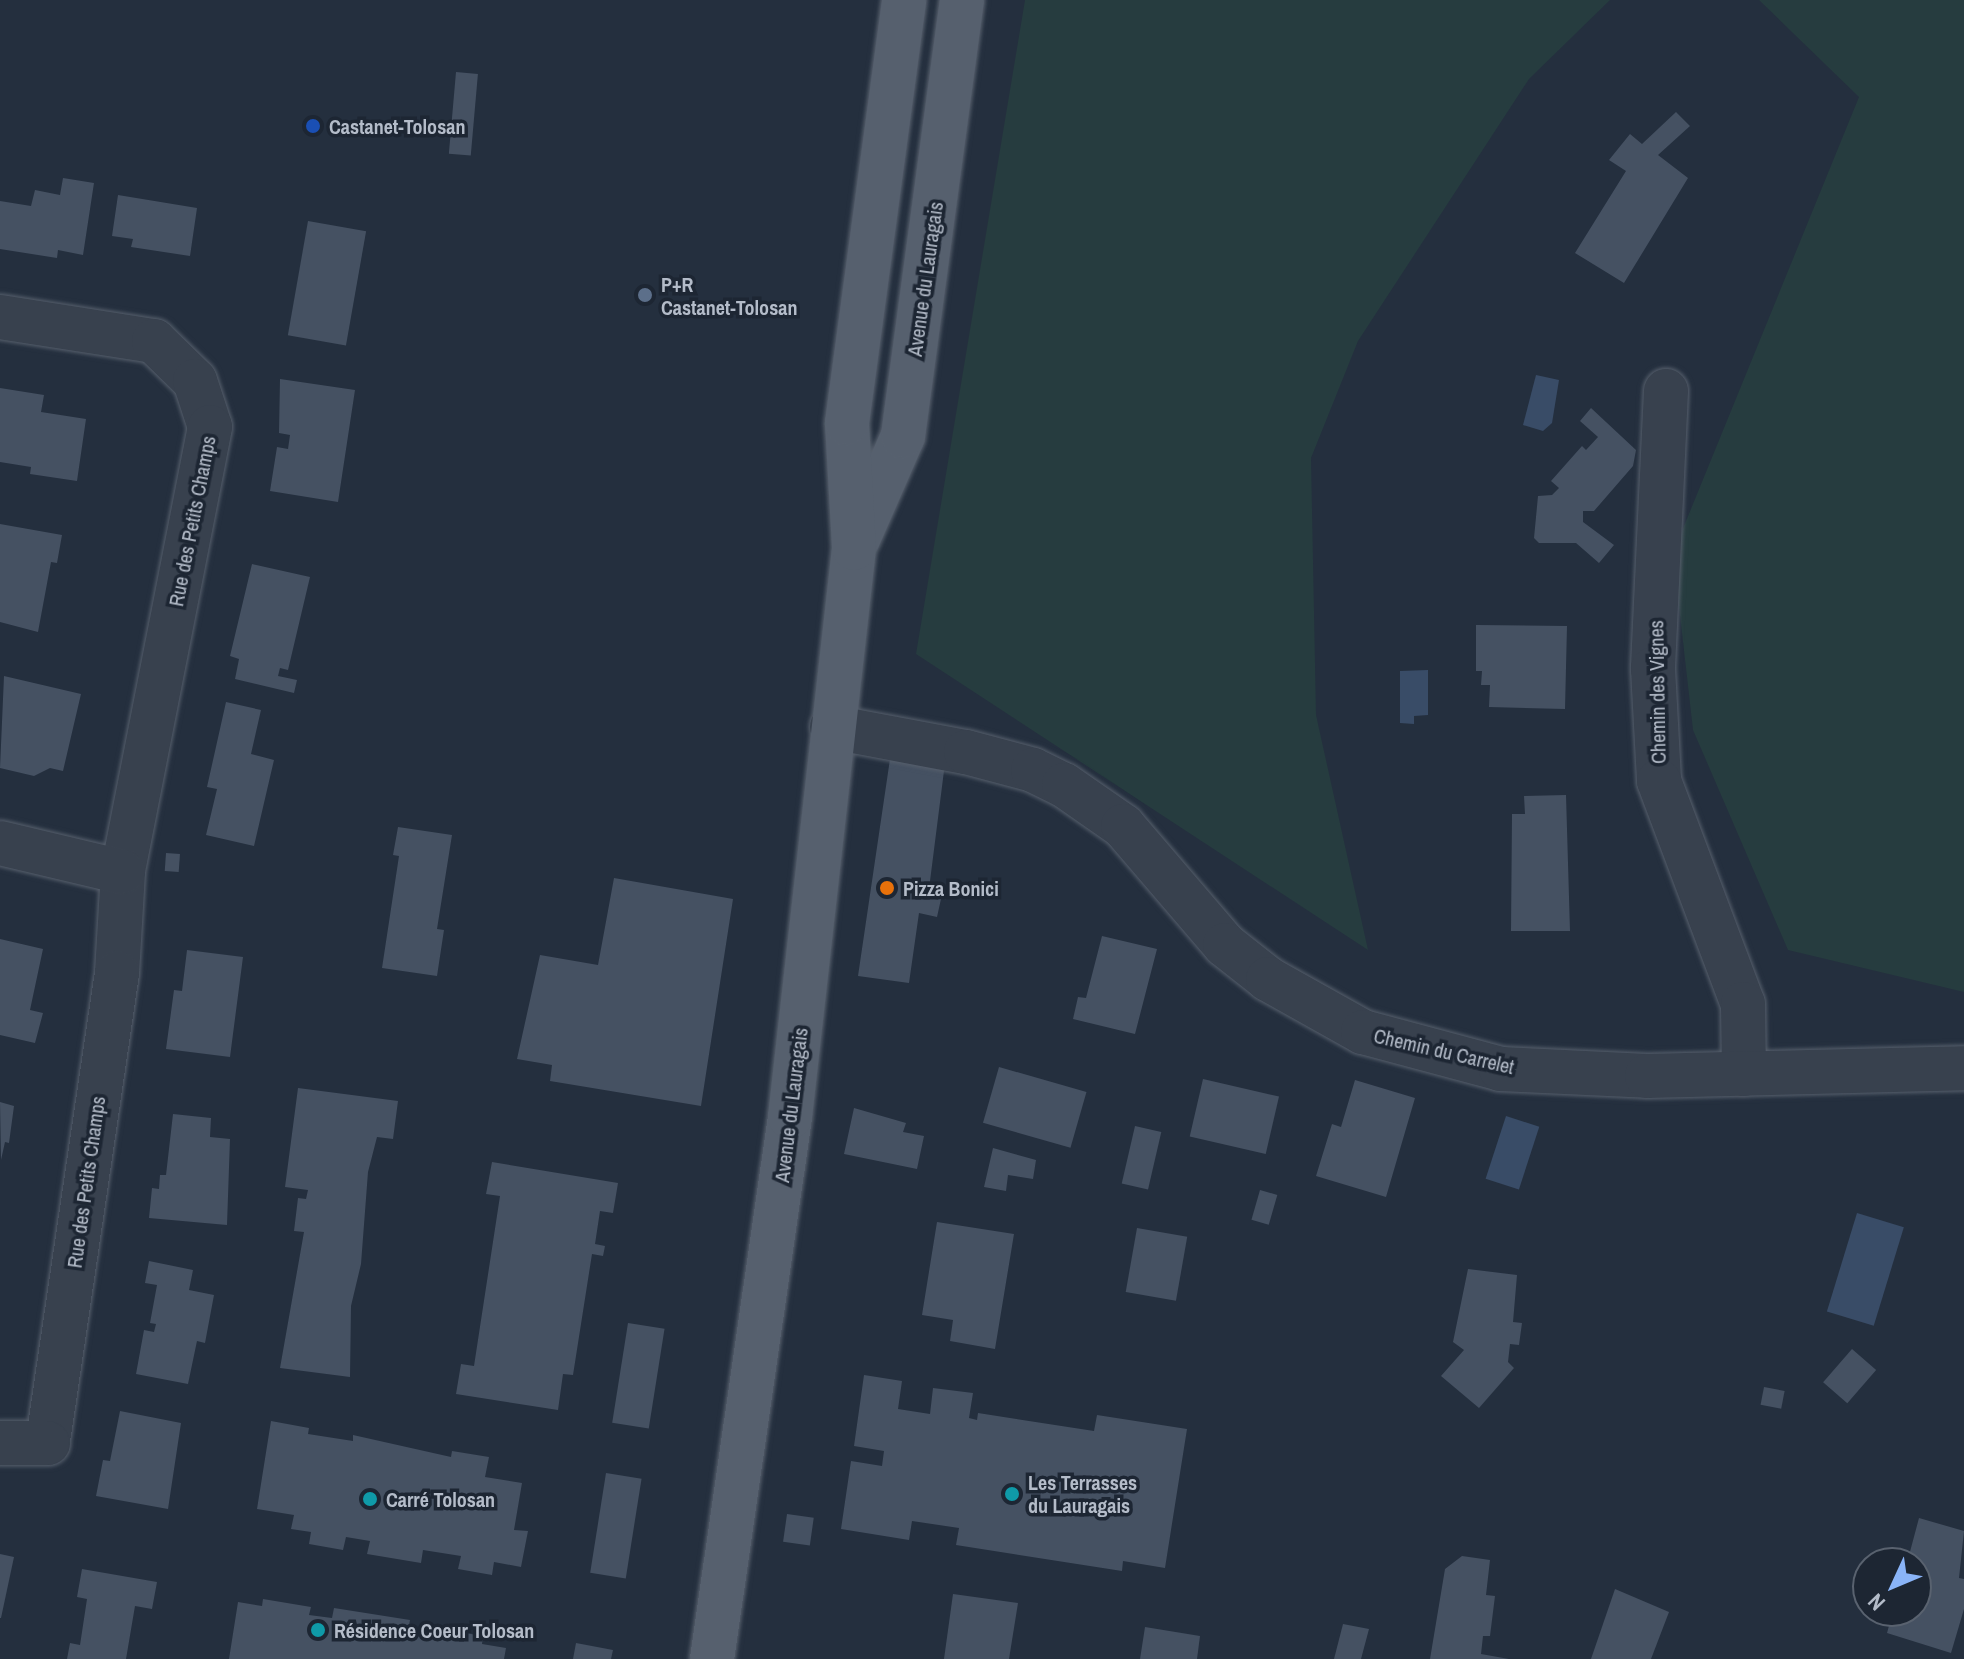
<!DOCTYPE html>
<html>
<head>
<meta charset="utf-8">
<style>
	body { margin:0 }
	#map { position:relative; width:1964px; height:1659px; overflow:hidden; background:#242f3e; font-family:"Archivo Narrow",sans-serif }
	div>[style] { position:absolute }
	.green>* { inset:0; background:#263c3f }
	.water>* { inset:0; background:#394c67; transform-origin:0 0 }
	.building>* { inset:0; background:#455162; transform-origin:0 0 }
	.roads { filter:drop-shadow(0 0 2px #565f6c) drop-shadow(0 0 2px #565f6c) }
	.minor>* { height:44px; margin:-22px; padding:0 22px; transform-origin:22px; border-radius:22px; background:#38414e }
	.major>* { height:44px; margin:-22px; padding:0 22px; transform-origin:22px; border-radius:22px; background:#56606e }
	.dots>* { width:22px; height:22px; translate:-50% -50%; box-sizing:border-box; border:4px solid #1d2633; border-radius:50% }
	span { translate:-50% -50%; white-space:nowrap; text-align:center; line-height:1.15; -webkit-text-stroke:7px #1d2633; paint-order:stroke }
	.poi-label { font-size:20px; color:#b4bcc9; font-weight:700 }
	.left { translate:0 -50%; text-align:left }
	.street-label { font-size:20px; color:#b4bcc9 }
	.north { position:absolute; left:1852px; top:1547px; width:80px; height:80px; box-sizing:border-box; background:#1d2633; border:2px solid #59626f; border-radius:50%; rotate:226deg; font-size:22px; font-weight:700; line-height:32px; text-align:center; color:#b4bcc9 }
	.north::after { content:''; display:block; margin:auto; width:28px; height:36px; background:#8ab4f8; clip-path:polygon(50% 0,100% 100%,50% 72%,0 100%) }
</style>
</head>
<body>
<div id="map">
	<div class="green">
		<i style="clip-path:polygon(1025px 0,1610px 0,1529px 79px,1358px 341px,1311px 458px,1316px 715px,1368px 950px,916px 654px)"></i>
		<i style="clip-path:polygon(1759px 0,1964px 0,1964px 992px,1788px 950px,1693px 730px,1673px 553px,1859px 97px)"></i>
	</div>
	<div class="water">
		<i style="clip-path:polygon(1536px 375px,1559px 380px,1552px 423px,1543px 431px,1523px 425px)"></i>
		<i style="clip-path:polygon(1428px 670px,1428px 715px,1414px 716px,1414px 724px,1400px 723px,1400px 671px)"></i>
		<i style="left:1506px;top:1116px;width:35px;height:66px;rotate:18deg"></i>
		<i style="left:1857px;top:1213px;width:49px;height:103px;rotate:17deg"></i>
	</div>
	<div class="building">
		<i style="left:456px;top:72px;width:22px;height:82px;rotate:5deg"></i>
		<i style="clip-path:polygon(1676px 112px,1690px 126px,1658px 155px,1688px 178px,1624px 283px,1575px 253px,1626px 171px,1609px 160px,1630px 134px,1642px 144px)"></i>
		<i style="clip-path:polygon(63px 178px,94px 183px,83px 255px,58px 250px,57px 258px,0 249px,0 201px,31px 206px,35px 190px,60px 195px)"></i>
		<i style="clip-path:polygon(118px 195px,197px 208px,190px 256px,131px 247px,133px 239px,112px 236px)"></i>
		<i style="left:308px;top:221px;width:59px;height:116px;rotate:10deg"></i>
		<i style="clip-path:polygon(280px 379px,355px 390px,338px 502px,270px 491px,277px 447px,288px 449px,290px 435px,279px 433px)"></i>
		<i style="clip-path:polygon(0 388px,44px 395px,41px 412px,86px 419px,77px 481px,30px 474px,31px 467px,0 462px)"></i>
		<i style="clip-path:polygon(1591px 408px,1636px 450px,1633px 466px,1594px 511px,1583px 511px,1583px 522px,1614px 545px,1599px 563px,1576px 543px,1539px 543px,1534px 538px,1538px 496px,1552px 495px,1559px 488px,1551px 481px,1582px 446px,1586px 450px,1598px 437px,1580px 421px)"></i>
		<i style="clip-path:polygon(0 524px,62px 535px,57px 563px,51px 562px,38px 632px,0 622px)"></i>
		<i style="clip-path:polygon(252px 564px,310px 577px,288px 670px,280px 668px,278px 676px,297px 680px,294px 693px,235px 679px,239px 659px,230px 656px)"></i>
		<i style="clip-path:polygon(1476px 625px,1567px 626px,1565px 709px,1489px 707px,1490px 685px,1481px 685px,1482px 671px,1476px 671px)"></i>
		<i style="clip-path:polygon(4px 676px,81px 694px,63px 771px,50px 768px,34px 776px,0 768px)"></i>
		<i style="clip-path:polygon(226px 702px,261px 710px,251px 754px,274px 760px,254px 846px,206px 835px,217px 789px,207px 787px)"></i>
		<i style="clip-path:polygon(890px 759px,945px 763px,929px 889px,943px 890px,937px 917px,919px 913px,909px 983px,858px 976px)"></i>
		<i style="clip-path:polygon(1566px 795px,1570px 931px,1511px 931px,1512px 814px,1525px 814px,1524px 796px)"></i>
		<i style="clip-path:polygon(398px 827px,452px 835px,437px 929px,444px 930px,437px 976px,382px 968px,399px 856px,393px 855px)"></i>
		<i style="left:166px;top:853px;width:14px;height:18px;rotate:4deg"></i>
		<i style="clip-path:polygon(614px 878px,733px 899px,701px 1106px,550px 1081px,552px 1065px,517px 1059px,540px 955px,598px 965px)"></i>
		<i style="clip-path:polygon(1102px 936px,1157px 949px,1135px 1034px,1073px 1019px,1078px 997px,1086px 998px)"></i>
		<i style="clip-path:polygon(0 939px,43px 949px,30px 1010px,43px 1013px,35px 1043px,0 1035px)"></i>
		<i style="clip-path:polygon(187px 950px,243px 957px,230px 1057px,166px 1049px,174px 990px,182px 991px)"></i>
		<i style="left:999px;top:1067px;width:91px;height:58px;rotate:16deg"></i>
		<i style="left:1203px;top:1079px;width:78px;height:59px;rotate:13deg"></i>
		<i style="clip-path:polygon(1355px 1080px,1415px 1098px,1386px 1197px,1316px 1176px,1332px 1124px,1341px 1127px)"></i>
		<i style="clip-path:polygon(298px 1088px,398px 1101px,393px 1139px,377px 1137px,368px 1172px,361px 1264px,351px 1306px,350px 1377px,280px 1368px,304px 1232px,294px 1231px,298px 1198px,306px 1199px,308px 1190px,285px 1187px)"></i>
		<i style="clip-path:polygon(0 1102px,14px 1106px,9px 1143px,5px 1142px,1px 1160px)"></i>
		<i style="clip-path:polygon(854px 1108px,906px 1123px,903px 1132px,924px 1136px,917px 1169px,844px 1154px)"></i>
		<i style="clip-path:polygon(173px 1114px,211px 1118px,210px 1137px,230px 1139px,227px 1225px,149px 1218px,152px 1188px,159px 1189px,160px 1175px,166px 1175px)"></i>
		<i style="left:1135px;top:1126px;width:27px;height:59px;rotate:13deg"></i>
		<i style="clip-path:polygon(993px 1148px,1036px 1160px,1033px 1179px,1008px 1175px,1006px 1191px,984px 1187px)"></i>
		<i style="clip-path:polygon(492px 1162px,618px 1183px,613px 1213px,600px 1211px,595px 1244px,605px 1246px,603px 1256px,592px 1254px,573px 1375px,563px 1374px,558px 1410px,456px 1394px,461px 1364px,474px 1366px,500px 1196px,486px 1194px)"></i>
		<i style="left:1260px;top:1190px;width:18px;height:31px;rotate:16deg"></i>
		<i style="clip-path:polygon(937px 1222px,1014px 1234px,995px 1349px,950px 1341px,953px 1320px,922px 1315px)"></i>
		<i style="left:1137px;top:1228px;width:51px;height:65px;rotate:10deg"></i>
		<i style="clip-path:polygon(149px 1261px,193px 1270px,189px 1290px,214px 1295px,205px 1343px,197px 1341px,188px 1384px,136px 1374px,144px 1330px,154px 1332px,156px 1324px,150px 1323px,157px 1285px,145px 1283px)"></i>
		<i style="clip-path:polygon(1468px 1269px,1517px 1275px,1513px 1322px,1522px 1323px,1519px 1345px,1510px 1344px,1508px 1362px,1514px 1368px,1479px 1408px,1441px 1376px,1464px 1350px,1453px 1342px)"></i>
		<i style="left:628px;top:1323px;width:37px;height:101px;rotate:9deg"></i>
		<i style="left:1852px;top:1349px;width:32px;height:44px;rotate:41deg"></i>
		<i style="clip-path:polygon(864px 1375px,902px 1381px,898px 1409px,930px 1414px,933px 1388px,973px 1393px,969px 1418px,977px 1420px,978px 1413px,1094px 1431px,1097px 1415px,1187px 1429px,1165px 1568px,1123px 1561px,1122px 1571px,956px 1545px,959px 1528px,912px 1521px,909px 1540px,841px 1529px,851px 1461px,882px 1466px,884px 1451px,854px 1446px)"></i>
		<i style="left:1764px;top:1387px;width:21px;height:18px;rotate:11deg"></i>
		<i style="clip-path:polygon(120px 1411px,181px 1423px,168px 1509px,96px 1496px,103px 1460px,110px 1461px)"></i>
		<i style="clip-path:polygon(271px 1421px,309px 1428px,308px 1434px,353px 1441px,353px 1435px,451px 1457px,452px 1451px,489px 1457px,485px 1477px,522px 1483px,514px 1530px,528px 1531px,521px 1567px,494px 1562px,492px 1575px,458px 1569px,461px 1556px,423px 1550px,421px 1563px,367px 1554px,370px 1541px,346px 1537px,343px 1550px,309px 1544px,311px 1532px,291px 1529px,294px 1515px,257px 1509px)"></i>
		<i style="left:606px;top:1473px;width:36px;height:101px;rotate:9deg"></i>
		<i style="left:787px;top:1514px;width:27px;height:28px;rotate:8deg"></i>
		<i style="clip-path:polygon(1919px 1518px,1964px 1531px,1959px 1578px,1964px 1579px,1964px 1609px,1951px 1653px,1887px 1633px,1893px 1611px,1916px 1611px,1916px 1563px,1907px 1563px)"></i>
		<i style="clip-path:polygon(0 1554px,14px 1557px,1px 1618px,0 1618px)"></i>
		<i style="clip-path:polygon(1462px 1556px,1490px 1560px,1486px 1595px,1495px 1596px,1490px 1636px,1483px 1636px,1481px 1654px,1509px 1659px,1430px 1659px,1445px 1569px)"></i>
		<i style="clip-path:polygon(82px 1569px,157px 1582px,152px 1609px,135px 1606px,126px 1659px,67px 1659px,70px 1643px,80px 1645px,87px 1599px,77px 1597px)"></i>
		<i style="clip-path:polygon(1615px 1589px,1669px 1612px,1651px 1659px,1591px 1659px)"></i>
		<i style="clip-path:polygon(953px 1594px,1018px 1603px,1009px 1659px,944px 1659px)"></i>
		<i style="clip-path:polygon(263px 1599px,311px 1607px,309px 1615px,332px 1618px,334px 1608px,410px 1620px,408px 1631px,434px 1635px,435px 1628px,483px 1636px,482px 1644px,506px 1648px,504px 1659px,229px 1659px,238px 1602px,262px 1606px)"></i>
		<i style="clip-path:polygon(1343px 1624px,1369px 1629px,1361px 1659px,1334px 1659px)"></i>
		<i style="clip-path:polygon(1145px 1627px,1200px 1636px,1197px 1659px,1140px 1659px)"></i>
		<i style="clip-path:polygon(576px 1643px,613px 1650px,611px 1659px,573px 1659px)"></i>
	</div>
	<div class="roads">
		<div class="minor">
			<i style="left:0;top:317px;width:156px;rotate:8.9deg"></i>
			<i style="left:154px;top:341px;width:57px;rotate:44.3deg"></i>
			<i style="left:195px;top:381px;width:48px;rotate:71.9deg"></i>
			<i style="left:210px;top:427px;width:453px;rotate:101.1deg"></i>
			<i style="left:123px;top:872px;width:101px;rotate:93.4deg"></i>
			<i style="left:117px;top:973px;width:475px;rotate:98.4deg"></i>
			<i style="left:48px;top:1443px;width:48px;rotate:180deg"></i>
			<i style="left:1666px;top:391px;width:278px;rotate:92.7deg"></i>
			<i style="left:1653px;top:669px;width:112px;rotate:86.9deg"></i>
			<i style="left:1659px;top:781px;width:238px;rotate:69.4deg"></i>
			<i style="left:1743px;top:1004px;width:70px;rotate:89.2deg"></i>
			<i style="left:832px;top:727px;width:136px;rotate:10.6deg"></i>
			<i style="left:966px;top:752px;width:69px;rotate:15deg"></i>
			<i style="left:1033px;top:770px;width:34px;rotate:26deg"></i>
			<i style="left:1064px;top:785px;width:72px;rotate:34.8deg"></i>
			<i style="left:1123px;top:826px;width:157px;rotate:49.4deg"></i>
			<i style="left:1225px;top:945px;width:55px;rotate:38.3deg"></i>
			<i style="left:1268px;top:979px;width:109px;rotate:29.2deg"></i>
			<i style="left:1363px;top:1032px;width:143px;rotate:15deg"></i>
			<i style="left:1501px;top:1069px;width:146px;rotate:2.7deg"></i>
			<i style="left:1647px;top:1076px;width:317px;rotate:-1.4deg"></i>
			<i style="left:0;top:843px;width:126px;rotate:13.3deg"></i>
		</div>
		<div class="major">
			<i style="left:858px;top:539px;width:112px;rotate:-66.4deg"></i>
			<i style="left:903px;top:436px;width:440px;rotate:-82.3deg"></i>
			<i style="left:712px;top:1659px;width:548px;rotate:-81.81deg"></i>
			<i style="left:790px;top:1117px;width:573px;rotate:-83.58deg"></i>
			<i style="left:854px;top:548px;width:125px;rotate:-93.2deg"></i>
			<i style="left:847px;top:423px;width:427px;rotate:-82.3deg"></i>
		</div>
	</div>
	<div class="dots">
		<i style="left:313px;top:126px;background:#1a4fb4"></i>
		<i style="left:645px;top:295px;background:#5c6f8a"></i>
		<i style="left:887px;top:888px;background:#e8710a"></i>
		<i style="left:1012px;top:1494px;background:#0f9aa8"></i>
		<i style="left:370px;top:1499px;background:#0f9aa8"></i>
		<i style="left:318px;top:1630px;background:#0f9aa8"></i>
	</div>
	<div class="poi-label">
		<span class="left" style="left:329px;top:126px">Castanet-Tolosan</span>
		<span class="left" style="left:661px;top:296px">P+R<br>Castanet-Tolosan</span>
		<span class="left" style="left:903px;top:888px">Pizza Bonici</span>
		<span class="left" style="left:1028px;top:1494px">Les Terrasses<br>du Lauragais</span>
		<span class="left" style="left:386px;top:1499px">Carré Tolosan</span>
		<span class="left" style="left:334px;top:1630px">Résidence Coeur Tolosan</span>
	</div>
	<div class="street-label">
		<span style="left:925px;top:279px;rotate:-82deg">Avenue du Lauragais</span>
		<span style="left:192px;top:521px;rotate:-79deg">Rue des Petits Champs</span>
		<span style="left:1657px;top:692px;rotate:-91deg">Chemin des Vignes</span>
		<span style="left:1444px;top:1051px;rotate:13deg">Chemin du Carrelet</span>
		<span style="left:791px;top:1105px;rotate:-83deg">Avenue du Lauragais</span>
		<span style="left:86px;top:1182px;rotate:-82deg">Rue des Petits Champs</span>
	</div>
	<div class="north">N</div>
</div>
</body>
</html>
